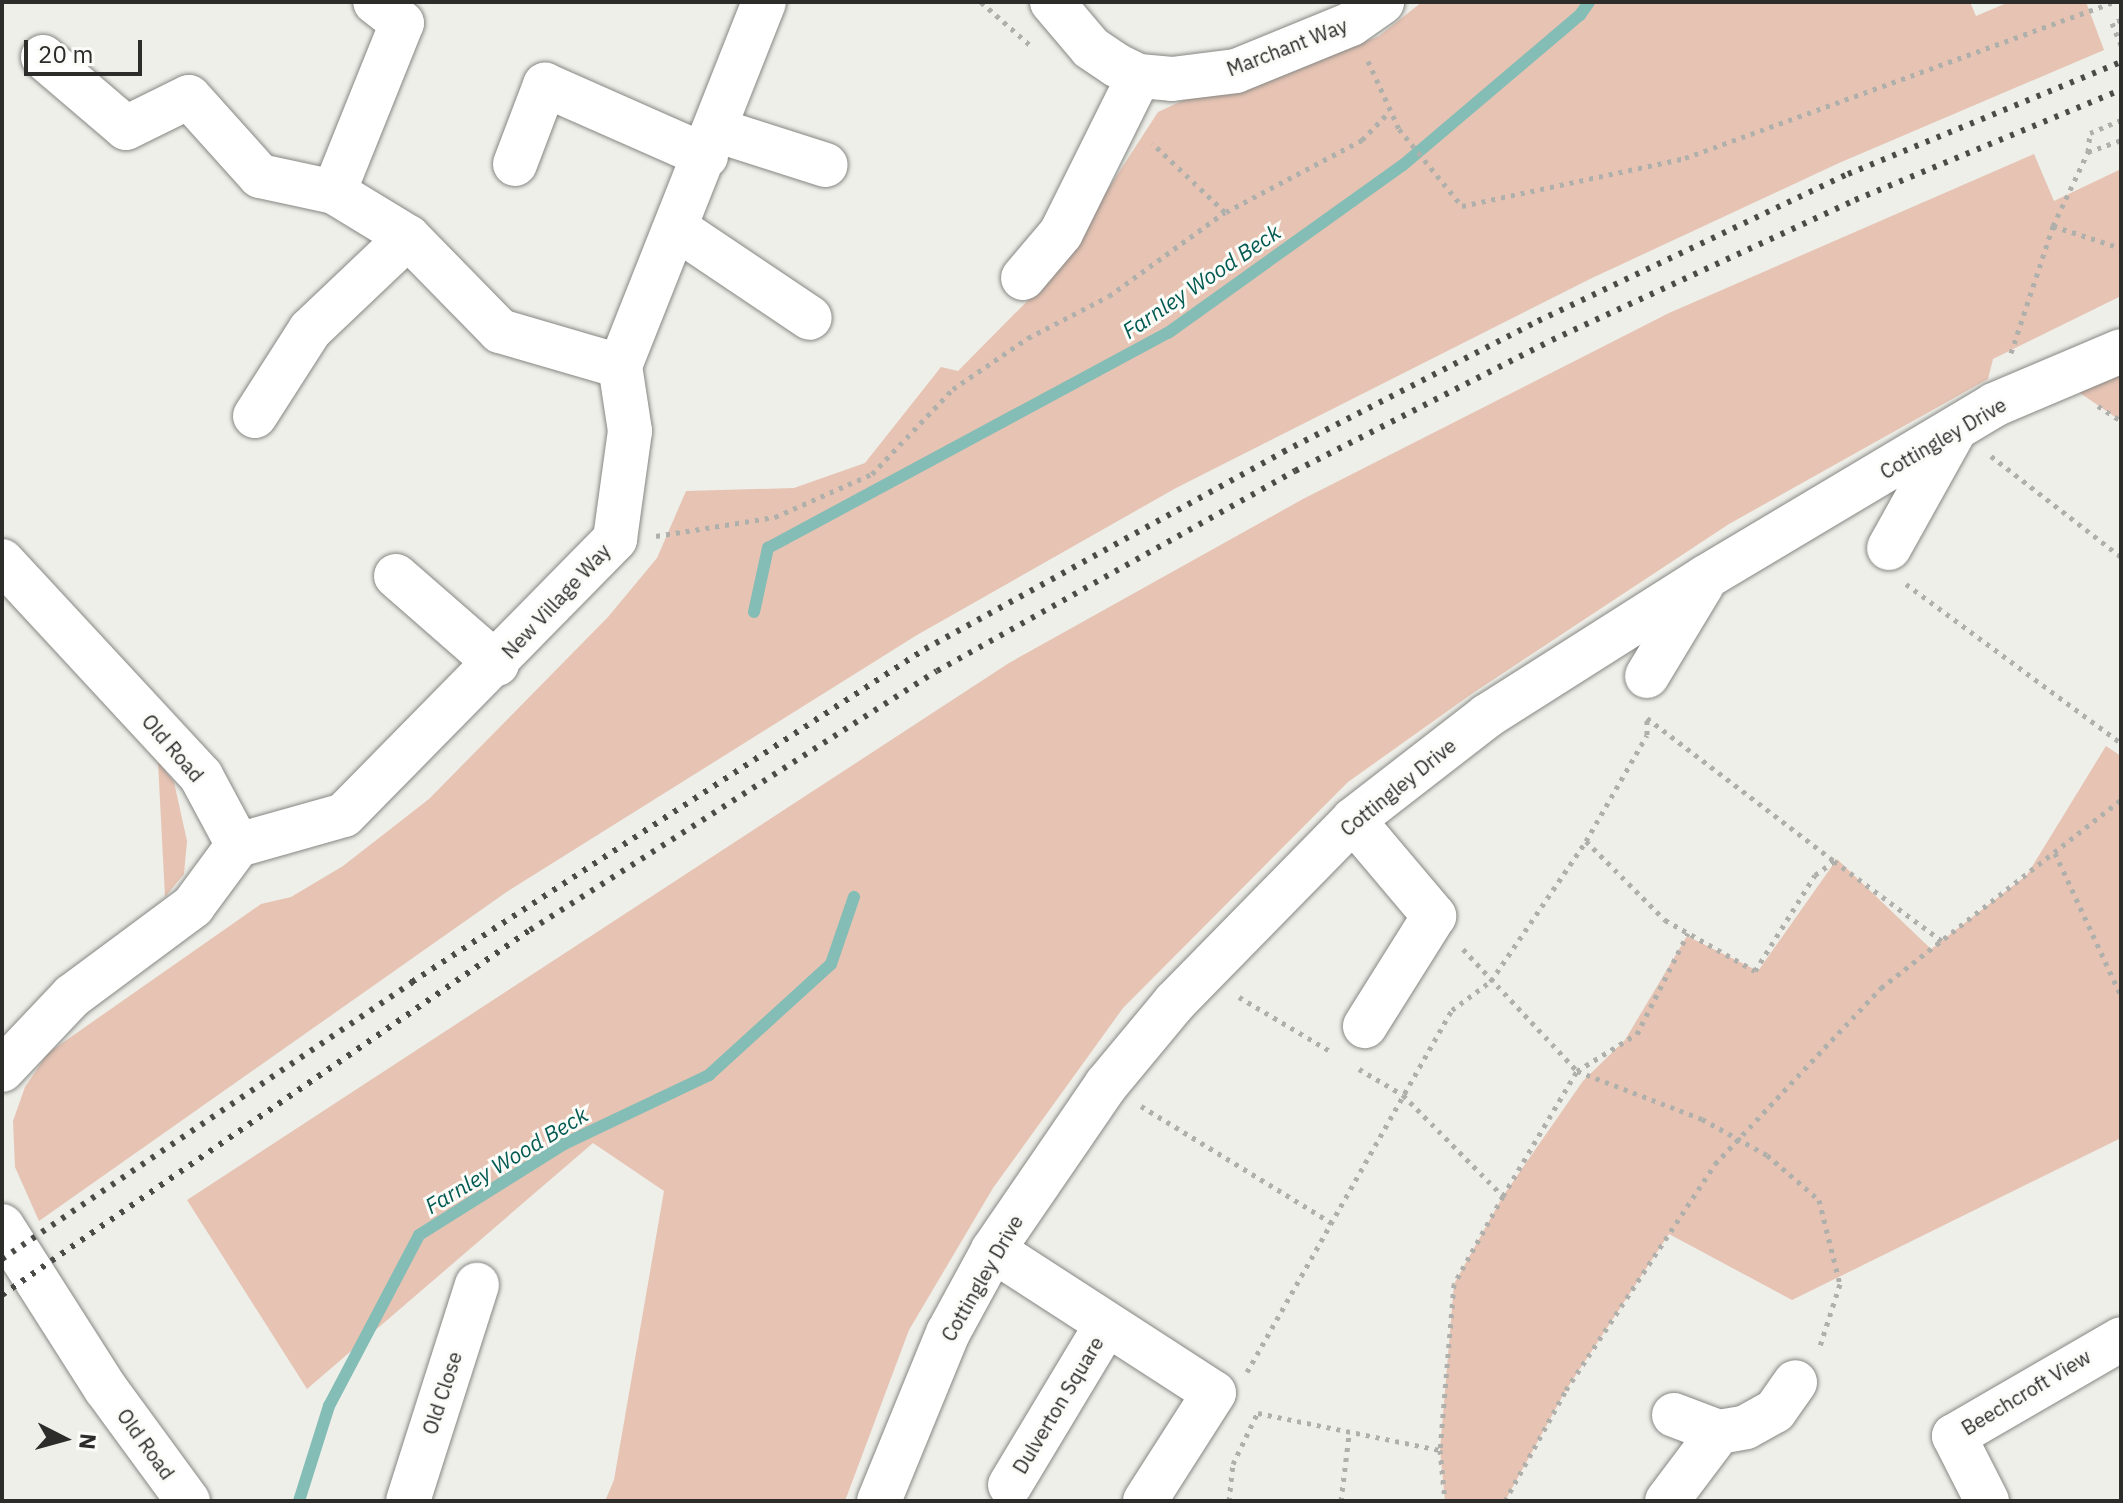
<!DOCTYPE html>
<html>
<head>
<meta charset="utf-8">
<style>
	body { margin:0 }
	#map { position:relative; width:2123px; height:1503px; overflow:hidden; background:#eeefe9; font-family:"IBM Plex Sans",sans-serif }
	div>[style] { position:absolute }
	.green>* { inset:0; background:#e6c3b3 }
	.stream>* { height:12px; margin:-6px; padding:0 6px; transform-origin:6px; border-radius:6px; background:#83bdb5 }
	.path>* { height:5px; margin-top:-2.5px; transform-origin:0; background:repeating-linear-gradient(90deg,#afb0ab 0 4px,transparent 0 10px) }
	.roads { filter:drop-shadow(0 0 2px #868783) drop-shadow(0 0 2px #868783) }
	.minor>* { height:44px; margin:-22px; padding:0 22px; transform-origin:22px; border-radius:22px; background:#fff }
	.rail>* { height:6px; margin-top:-3px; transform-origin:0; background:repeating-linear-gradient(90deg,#4a4a47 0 4px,transparent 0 12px) }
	span { translate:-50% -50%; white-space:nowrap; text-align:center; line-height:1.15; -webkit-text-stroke:6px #fbfcf7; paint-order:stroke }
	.street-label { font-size:20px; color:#2c2c2a }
	.water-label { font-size:22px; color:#035a53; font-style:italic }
	.frame { position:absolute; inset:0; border:4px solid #2c2c2a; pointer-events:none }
	.north { position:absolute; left:24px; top:1399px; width:80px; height:80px; -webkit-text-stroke:6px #fbfcf7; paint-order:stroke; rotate:96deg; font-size:22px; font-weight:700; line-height:32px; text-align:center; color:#2c2c2a }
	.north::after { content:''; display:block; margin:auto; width:28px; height:36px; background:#2c2c2a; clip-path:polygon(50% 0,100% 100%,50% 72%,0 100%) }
	.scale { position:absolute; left:24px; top:40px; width:118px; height:36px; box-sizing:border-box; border:4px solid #2c2c2a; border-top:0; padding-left:10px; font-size:24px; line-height:28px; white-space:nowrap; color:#2c2c2a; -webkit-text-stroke:6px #fbfcf7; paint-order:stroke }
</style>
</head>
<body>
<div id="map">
	<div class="green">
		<i style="clip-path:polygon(1422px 2px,1970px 2px,1976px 16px,2009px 2px,2086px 2px,2104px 50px,1839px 163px,1590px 279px,1176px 488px,917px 635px,508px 891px,39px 1221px,15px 1167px,13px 1121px,25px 1087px,48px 1053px,261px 904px,291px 897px,343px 866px,429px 799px,608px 617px,657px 558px,686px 491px,794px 488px,865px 463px,941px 367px,958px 371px,1051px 277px,1158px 112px,1186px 99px,1243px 92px,1379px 36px)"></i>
		<i style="clip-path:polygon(2034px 154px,2054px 201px,2121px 169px,2121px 296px,1993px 359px,1988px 379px,1729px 524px,1473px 693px,1348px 782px,1123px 1008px,993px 1188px,909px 1330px,845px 1501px,605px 1501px,614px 1480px,664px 1191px,593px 1143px,307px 1389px,187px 1200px,1009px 663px,1303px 499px,1669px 313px)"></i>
		<i style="clip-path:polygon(2121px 351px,2121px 421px,2058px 378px)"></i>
		<i style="clip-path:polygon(2106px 746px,2121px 756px,2121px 1138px,1792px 1300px,1669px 1234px,1566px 1390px,1505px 1501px,1445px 1501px,1440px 1450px,1454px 1284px,1503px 1196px,1583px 1081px,1625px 1040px,1687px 936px,1758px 971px,1837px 859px,1931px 949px,2027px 875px)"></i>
		<i style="clip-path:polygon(158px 762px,174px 782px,187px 841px,184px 874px,165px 897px)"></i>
	</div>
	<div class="stream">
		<i style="left:754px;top:612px;width:66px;rotate:-77.7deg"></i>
		<i style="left:768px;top:548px;width:454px;rotate:-28.3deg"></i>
		<i style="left:1168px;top:333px;width:289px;rotate:-35.6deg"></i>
		<i style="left:1403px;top:165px;width:232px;rotate:-40.3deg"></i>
		<i style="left:1580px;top:15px;width:16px;rotate:-55deg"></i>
		<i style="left:299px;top:1501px;width:100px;rotate:-72.5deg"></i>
		<i style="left:329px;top:1406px;width:193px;rotate:-62.2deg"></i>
		<i style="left:419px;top:1235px;width:171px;rotate:-32.1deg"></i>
		<i style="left:564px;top:1144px;width:161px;rotate:-25.4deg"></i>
		<i style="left:709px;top:1075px;width:165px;rotate:-42.3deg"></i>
		<i style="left:831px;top:964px;width:71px;rotate:-71.1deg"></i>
	</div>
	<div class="path">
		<i style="left:981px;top:2px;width:65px;rotate:41.3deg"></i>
		<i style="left:2121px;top:20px;width:9px;rotate:162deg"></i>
		<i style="left:2112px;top:23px;width:24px;rotate:68deg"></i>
		<i style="left:1368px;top:61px;width:75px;rotate:65.5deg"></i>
		<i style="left:1399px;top:129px;width:99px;rotate:50.7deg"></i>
		<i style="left:1462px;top:206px;width:228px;rotate:-12.1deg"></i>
		<i style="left:1685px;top:158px;width:456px;rotate:-20deg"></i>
		<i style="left:2088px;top:152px;width:19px;rotate:-84deg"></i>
		<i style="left:2090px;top:133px;width:34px;rotate:-23deg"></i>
		<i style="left:1226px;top:212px;width:154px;rotate:-27.9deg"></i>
		<i style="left:1362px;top:140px;width:40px;rotate:-46deg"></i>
		<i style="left:2053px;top:226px;width:71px;rotate:17.9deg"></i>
		<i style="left:2011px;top:353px;width:134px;rotate:-71.7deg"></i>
		<i style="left:2053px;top:226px;width:82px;rotate:-64.7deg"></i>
		<i style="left:2088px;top:152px;width:35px;rotate:-20deg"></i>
		<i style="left:2098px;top:406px;width:27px;rotate:33deg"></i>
		<i style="left:1991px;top:456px;width:165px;rotate:37.8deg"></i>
		<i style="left:656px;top:536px;width:121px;rotate:-9.1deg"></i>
		<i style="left:775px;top:517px;width:106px;rotate:-23.9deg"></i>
		<i style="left:872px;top:474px;width:117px;rotate:-46.4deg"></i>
		<i style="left:953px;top:389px;width:91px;rotate:-34.2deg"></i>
		<i style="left:1028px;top:338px;width:91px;rotate:-27.4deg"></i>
		<i style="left:1109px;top:296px;width:143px;rotate:-35.9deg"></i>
		<i style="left:1225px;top:212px;width:100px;rotate:-136.6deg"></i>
		<i style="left:1906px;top:584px;width:267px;rotate:36.5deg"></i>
		<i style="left:1647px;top:718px;width:235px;rotate:37.4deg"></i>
		<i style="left:1586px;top:841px;width:112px;rotate:45deg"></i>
		<i style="left:1665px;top:920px;width:103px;rotate:29.5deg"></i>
		<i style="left:1755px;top:971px;width:113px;rotate:-58deg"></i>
		<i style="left:1815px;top:875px;width:24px;rotate:-36deg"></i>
		<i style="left:1834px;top:861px;width:134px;rotate:36.5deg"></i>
		<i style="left:2055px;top:853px;width:157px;rotate:65.2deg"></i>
		<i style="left:1463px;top:949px;width:167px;rotate:46.9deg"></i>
		<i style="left:1577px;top:1071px;width:134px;rotate:21deg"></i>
		<i style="left:1702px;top:1119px;width:74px;rotate:29deg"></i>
		<i style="left:1767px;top:1155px;width:69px;rotate:40.9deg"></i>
		<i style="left:1819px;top:1200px;width:87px;rotate:76deg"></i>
		<i style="left:1840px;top:1284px;width:68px;rotate:107.9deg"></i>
		<i style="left:1239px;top:997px;width:106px;rotate:30.7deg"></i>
		<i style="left:1359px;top:1069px;width:51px;rotate:30.6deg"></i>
		<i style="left:1403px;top:1095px;width:142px;rotate:45.3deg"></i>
		<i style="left:1503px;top:1196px;width:101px;rotate:119.1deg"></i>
		<i style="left:1454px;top:1284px;width:167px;rotate:94.8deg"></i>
		<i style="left:1440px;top:1450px;width:51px;rotate:84.4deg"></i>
		<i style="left:1141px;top:1106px;width:224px;rotate:31.5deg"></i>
		<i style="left:1503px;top:1196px;width:145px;rotate:-59.4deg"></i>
		<i style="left:1577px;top:1071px;width:70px;rotate:-31.7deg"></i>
		<i style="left:1637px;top:1034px;width:113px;rotate:-63.2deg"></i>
		<i style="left:1247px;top:1372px;width:416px;rotate:-60.5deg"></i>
		<i style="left:1452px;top:1010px;width:49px;rotate:-36.6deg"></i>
		<i style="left:1491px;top:981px;width:169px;rotate:-55.8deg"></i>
		<i style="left:1586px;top:841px;width:122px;rotate:-60.1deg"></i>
		<i style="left:1647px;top:735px;width:18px;rotate:-90deg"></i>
		<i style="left:1258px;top:1413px;width:186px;rotate:11.5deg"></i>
		<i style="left:1229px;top:1501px;width:37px;rotate:-84deg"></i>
		<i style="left:1233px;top:1464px;width:55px;rotate:-64.4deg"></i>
		<i style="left:1341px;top:1501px;width:66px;rotate:-83.1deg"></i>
		<i style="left:1505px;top:1501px;width:127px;rotate:-61.2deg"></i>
		<i style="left:1566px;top:1390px;width:271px;rotate:-56.6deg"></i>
		<i style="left:1715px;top:1164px;width:242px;rotate:-46.7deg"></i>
		<i style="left:1881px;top:988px;width:305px;rotate:-38.1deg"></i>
	</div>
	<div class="roads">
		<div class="minor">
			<i style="left:1052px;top:2px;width:60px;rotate:49.7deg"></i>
			<i style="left:1091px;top:48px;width:30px;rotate:34deg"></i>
			<i style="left:1116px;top:65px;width:25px;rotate:26deg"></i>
			<i style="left:1139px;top:76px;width:33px;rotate:5deg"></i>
			<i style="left:1172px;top:79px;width:64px;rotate:-7.1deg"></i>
			<i style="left:1236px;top:71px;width:124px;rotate:-22.2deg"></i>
			<i style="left:1351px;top:24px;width:38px;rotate:-35deg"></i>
			<i style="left:43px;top:57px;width:109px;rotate:40.5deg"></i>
			<i style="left:126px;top:128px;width:70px;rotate:-26.2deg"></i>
			<i style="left:189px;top:97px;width:106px;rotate:48.1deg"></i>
			<i style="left:260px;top:176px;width:76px;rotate:12.2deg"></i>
			<i style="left:334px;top:192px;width:87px;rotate:31.3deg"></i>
			<i style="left:408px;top:237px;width:132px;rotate:45.6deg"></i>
			<i style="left:500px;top:331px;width:125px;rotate:16.3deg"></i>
			<i style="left:716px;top:130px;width:115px;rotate:17.7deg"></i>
			<i style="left:515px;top:164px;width:85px;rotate:-69.2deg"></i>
			<i style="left:545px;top:85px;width:176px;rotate:23.8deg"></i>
			<i style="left:334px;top:192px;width:182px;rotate:-68.1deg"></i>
			<i style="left:402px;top:23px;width:34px;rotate:-142deg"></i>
			<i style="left:676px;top:228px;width:161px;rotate:33.9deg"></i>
			<i style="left:1023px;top:278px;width:59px;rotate:-49.8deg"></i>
			<i style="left:1061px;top:233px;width:175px;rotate:-63.6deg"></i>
			<i style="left:255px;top:416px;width:102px;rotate:-57.4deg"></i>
			<i style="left:310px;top:330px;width:135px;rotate:-43.5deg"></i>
			<i style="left:1889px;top:548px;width:134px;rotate:-60.9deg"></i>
			<i style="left:2px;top:561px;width:293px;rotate:47.2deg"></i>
			<i style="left:201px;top:776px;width:78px;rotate:61.8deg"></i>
			<i style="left:396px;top:576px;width:134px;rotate:41.1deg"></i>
			<i style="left:1647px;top:676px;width:106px;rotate:-58.9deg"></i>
			<i style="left:1353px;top:820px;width:126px;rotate:49.8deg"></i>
			<i style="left:1434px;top:916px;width:130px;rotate:122.1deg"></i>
			<i style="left:238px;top:845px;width:110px;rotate:-15.8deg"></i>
			<i style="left:344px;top:815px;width:387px;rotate:-45.5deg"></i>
			<i style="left:615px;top:539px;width:109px;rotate:-82.1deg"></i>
			<i style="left:630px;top:431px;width:66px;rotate:-98.7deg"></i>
			<i style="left:620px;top:366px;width:391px;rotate:-68.4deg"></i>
			<i style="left:2px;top:1070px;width:102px;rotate:-46.6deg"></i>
			<i style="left:72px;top:996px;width:151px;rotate:-36.6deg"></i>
			<i style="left:193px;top:906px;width:76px;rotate:-53.6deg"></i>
			<i style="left:2px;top:1226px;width:193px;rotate:57.5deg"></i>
			<i style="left:106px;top:1389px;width:139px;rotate:53.8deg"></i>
			<i style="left:993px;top:1250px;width:263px;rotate:32.9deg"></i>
			<i style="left:1214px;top:1393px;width:128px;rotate:122.6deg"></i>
			<i style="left:1674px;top:1415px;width:48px;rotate:20.7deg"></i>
			<i style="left:1719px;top:1432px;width:27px;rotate:-10deg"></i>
			<i style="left:1746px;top:1427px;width:33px;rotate:-29deg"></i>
			<i style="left:1775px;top:1411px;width:35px;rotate:-55deg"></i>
			<i style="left:1010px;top:1485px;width:187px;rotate:-59deg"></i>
			<i style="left:408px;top:1501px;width:227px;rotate:-72.3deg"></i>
			<i style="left:879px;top:1501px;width:182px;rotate:-67.7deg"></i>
			<i style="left:948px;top:1333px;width:94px;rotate:-61.5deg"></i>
			<i style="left:993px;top:1250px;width:200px;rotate:-55.6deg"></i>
			<i style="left:1106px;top:1085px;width:108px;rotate:-50.3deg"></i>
			<i style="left:1175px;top:1002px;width:255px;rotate:-45.6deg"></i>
			<i style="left:1353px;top:820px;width:170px;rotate:-37.8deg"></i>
			<i style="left:1487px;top:716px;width:259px;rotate:-32.4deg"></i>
			<i style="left:1706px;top:577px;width:335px;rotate:-30.8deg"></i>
			<i style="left:1994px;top:405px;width:138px;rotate:-23deg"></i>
			<i style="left:1667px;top:1501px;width:86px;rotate:-53deg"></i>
			<i style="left:1987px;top:1501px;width:73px;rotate:-116.9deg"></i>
			<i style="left:1954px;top:1436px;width:193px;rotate:-30.1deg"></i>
		</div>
	</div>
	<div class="rail">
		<i style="left:2px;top:1259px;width:495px;rotate:-34deg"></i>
		<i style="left:412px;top:982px;width:612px;rotate:-32.99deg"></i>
		<i style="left:925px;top:649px;width:409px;rotate:-28.8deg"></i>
		<i style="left:1283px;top:452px;width:287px;rotate:-27.2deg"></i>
		<i style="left:1538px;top:321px;width:343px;rotate:-25.4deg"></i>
		<i style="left:1848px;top:174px;width:295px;rotate:-22.3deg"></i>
		<i style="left:2px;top:1295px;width:642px;rotate:-34.66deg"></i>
		<i style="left:530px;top:930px;width:482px;rotate:-32.5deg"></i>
		<i style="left:937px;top:671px;width:410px;rotate:-29.2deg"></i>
		<i style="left:1295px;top:471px;width:288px;rotate:-27deg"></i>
		<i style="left:1552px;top:340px;width:334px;rotate:-24.8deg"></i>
		<i style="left:1855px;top:200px;width:288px;rotate:-22.5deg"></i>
	</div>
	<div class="street-label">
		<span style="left:1287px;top:47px;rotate:-21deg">Marchant Way</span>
		<span style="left:1943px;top:438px;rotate:-30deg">Cottingley Drive</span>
		<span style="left:556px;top:601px;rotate:-47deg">New Village Way</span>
		<span style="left:173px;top:748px;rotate:49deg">Old Road</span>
		<span style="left:1398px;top:787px;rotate:-39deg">Cottingley Drive</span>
		<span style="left:982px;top:1278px;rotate:-60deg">Cottingley Drive</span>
		<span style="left:2026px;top:1392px;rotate:-31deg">Beechcroft View</span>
		<span style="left:442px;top:1393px;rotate:-72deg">Old Close</span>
		<span style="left:1058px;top:1405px;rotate:-59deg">Dulverton Square</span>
		<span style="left:146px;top:1444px;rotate:54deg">Old Road</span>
	</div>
	<div class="water-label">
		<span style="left:1201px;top:281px;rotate:-34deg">Farnley Wood Beck</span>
		<span style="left:506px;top:1160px;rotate:-31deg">Farnley Wood Beck</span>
	</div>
	<div class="frame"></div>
	<div class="north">N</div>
	<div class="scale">20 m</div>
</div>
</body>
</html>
